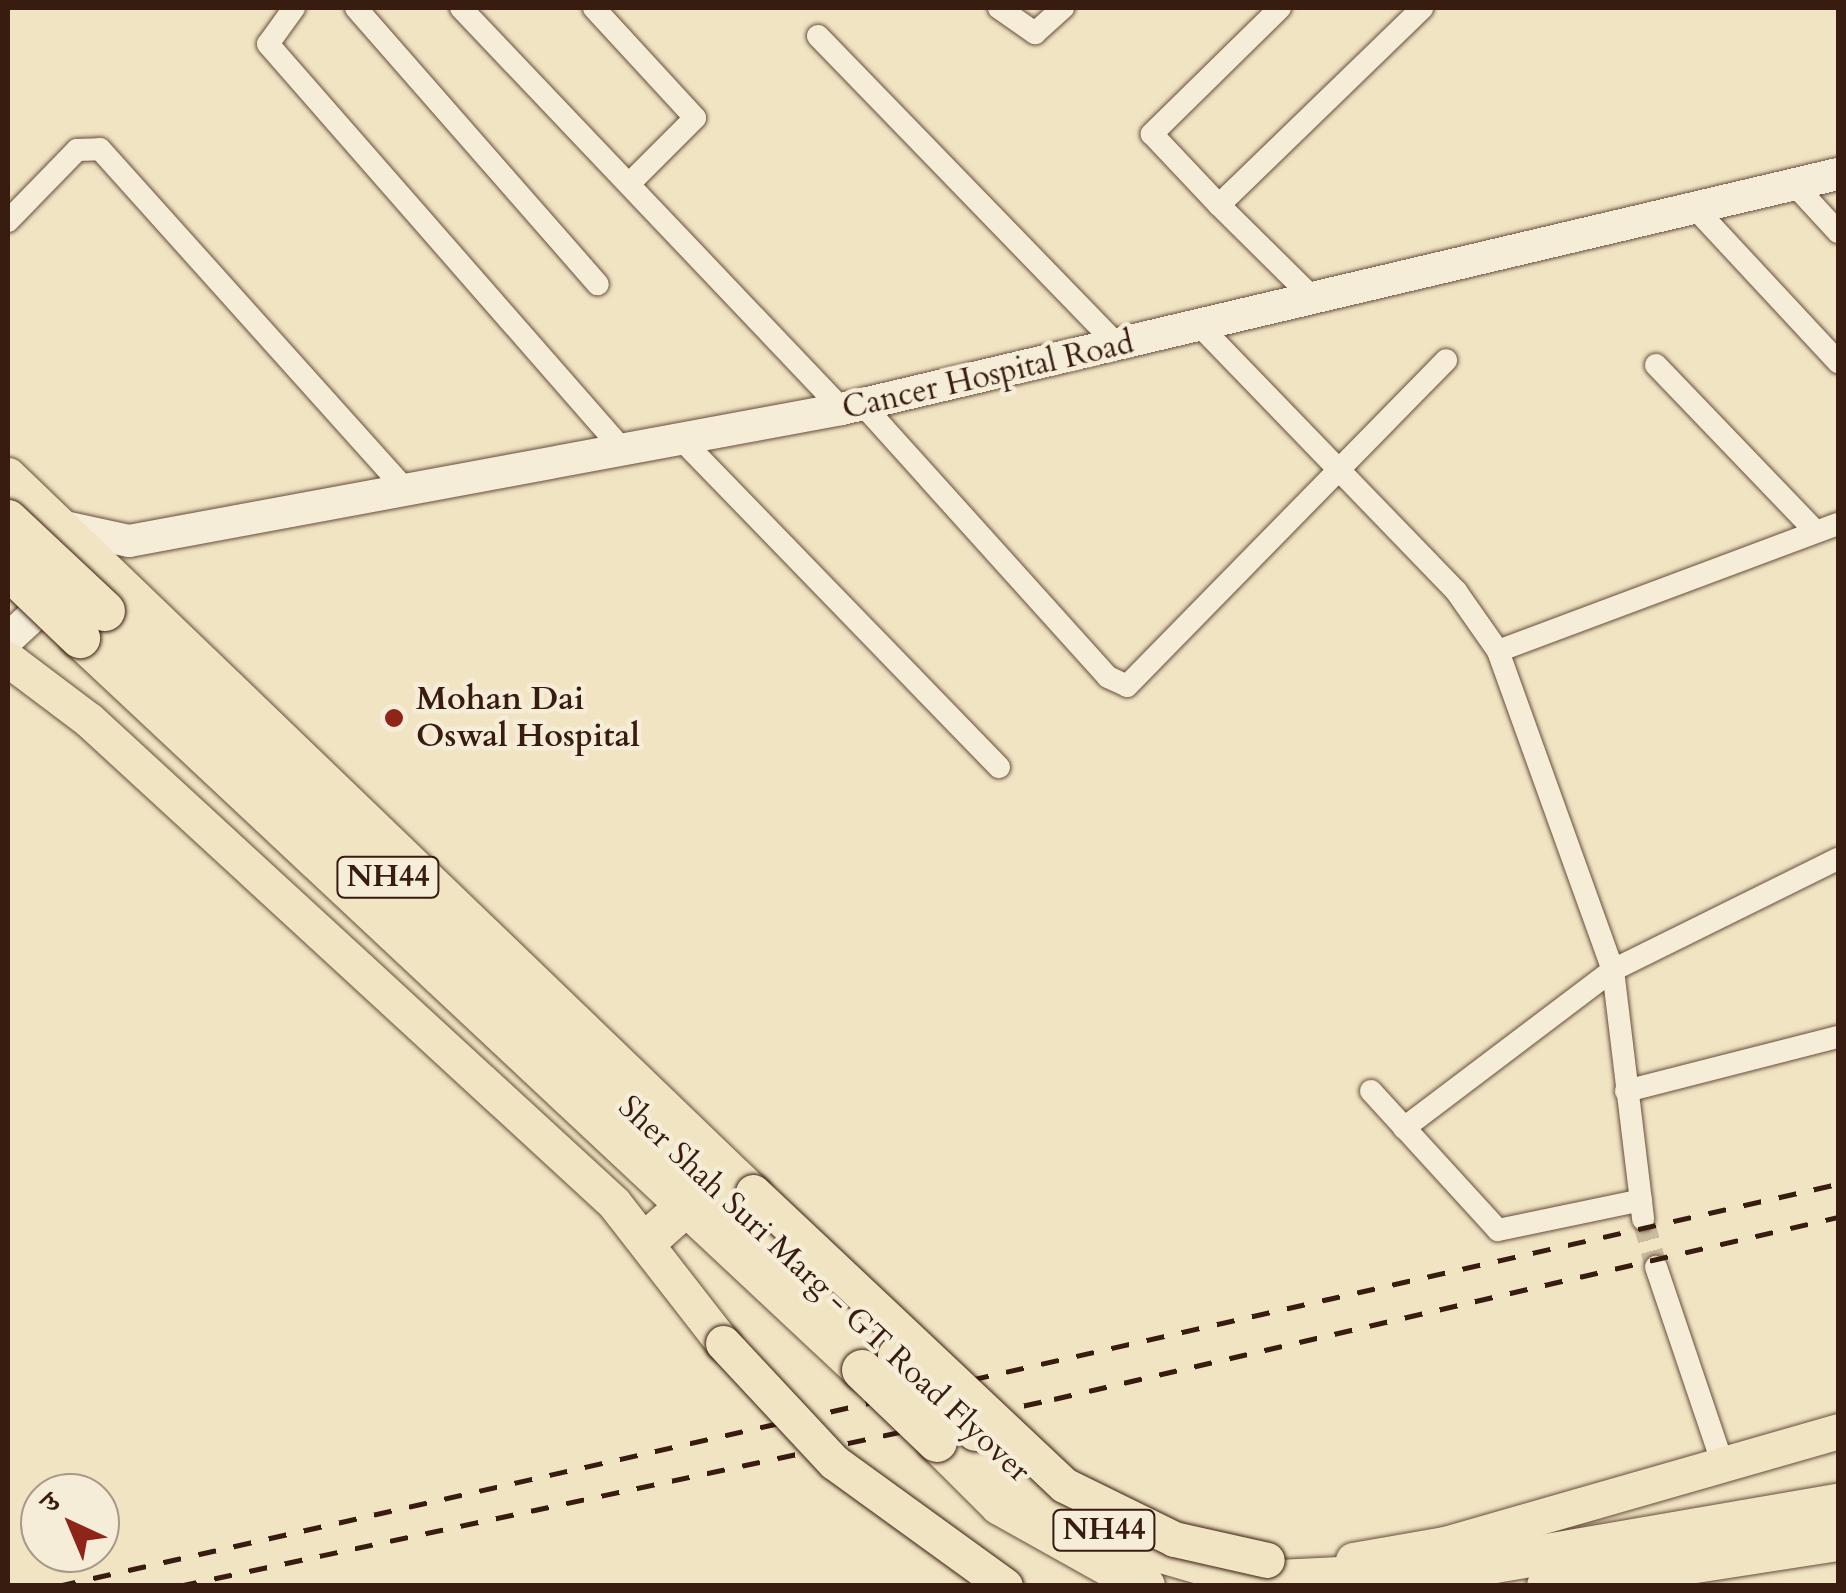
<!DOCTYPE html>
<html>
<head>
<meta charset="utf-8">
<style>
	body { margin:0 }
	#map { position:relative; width:1846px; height:1593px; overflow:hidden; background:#f1e4c3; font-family:Cardo,"Noto Serif Devanagari",serif }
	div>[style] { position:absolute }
	.street-tunnel>* { height:22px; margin-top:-11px; transform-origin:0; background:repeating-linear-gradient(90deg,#ccbc9f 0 22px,transparent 0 33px) }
	.roads { filter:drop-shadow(0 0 2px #664e3c) drop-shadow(0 0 2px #664e3c) }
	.street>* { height:22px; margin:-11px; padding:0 11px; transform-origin:11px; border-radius:11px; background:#f6edd8 }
	.secondary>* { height:32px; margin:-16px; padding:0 16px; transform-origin:16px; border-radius:16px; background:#f6edd8 }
	.primary>* { height:35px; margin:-17.5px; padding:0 17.5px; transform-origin:17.5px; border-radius:17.5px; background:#f1e4c3 }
	.highway>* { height:40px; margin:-20px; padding:0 20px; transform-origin:20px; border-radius:20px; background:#f1e4c3 }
	.rail>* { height:5px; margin-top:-2.5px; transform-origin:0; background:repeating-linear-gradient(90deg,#371c0f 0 18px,transparent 0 36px) }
	.bridges { filter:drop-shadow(0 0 2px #371c0f) drop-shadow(0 0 2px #371c0f) }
	.primary-bridge>* { height:35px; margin:-17.5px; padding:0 17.5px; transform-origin:17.5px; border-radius:17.5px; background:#f1e4c3 }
	.highway-bridge>* { height:40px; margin:-20px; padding:0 20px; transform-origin:20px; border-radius:20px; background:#f1e4c3 }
	.dots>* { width:28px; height:28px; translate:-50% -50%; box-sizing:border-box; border:5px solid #f6edd8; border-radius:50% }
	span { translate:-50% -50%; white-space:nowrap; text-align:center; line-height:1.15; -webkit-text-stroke:9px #f6edd8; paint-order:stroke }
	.shield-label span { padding:2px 8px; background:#f6edd8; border:2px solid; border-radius:8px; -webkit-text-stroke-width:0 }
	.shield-label { font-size:30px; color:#371c0f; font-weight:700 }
	.street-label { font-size:32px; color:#371c0f }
	.poi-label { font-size:32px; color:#371c0f; font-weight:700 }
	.left { translate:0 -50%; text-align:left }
	.frame { position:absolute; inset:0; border:10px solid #371c0f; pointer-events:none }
	.north { position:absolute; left:20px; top:1473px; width:100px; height:100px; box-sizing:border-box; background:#f6edd8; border:2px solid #a98; border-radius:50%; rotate:316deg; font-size:28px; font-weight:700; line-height:40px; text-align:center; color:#371c0f }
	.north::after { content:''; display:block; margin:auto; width:35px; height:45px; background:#8f2418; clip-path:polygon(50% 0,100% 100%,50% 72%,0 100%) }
</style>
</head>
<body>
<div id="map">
	<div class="street-tunnel">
		<i style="left:1643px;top:1219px;width:50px;rotate:74.8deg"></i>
	</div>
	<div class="roads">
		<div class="street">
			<i style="left:294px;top:8px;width:44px;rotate:125.8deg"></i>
			<i style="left:268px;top:44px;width:539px;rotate:48.83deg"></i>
			<i style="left:356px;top:8px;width:367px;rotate:48.8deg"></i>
			<i style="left:461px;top:8px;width:553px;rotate:46.47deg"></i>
			<i style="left:594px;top:8px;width:149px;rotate:47.4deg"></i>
			<i style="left:695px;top:118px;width:92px;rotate:135deg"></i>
			<i style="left:999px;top:8px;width:44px;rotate:34.8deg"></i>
			<i style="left:1035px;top:33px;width:38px;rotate:-42deg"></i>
			<i style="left:1280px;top:8px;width:180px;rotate:135.5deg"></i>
			<i style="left:1152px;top:134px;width:98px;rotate:46.7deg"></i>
			<i style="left:1219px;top:205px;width:283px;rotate:-44.1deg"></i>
			<i style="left:818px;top:36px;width:431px;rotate:45.9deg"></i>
			<i style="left:1792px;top:182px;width:68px;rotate:47.4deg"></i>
			<i style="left:1219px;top:205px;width:136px;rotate:44.7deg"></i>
			<i style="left:1694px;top:207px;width:212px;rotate:47.1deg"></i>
			<i style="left:8px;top:221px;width:99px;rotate:-45.8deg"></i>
			<i style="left:77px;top:150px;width:23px;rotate:-2deg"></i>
			<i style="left:100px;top:149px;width:461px;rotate:48.1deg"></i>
			<i style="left:1201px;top:327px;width:367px;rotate:46deg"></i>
			<i style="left:1456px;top:591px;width:73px;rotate:55deg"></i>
			<i style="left:1498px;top:651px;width:363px;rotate:-20.5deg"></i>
			<i style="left:1656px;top:365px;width:230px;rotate:46.2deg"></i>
			<i style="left:863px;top:405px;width:366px;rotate:48deg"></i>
			<i style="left:1108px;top:677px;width:21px;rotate:25deg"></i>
			<i style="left:1127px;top:686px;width:456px;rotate:-45.6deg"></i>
			<i style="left:681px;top:439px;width:457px;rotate:45.9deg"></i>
			<i style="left:1498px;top:651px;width:339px;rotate:70.2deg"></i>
			<i style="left:1613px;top:970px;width:251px;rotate:-26.3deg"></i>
			<i style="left:1613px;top:970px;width:251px;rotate:83.1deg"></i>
			<i style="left:1371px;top:1091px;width:188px;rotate:47.6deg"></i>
			<i style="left:1498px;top:1230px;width:146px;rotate:-11.8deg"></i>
			<i style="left:1626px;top:1091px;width:219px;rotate:-14.3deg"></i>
			<i style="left:1404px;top:1128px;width:262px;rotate:-37.1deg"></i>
			<i style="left:1656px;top:1267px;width:206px;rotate:71.3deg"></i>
		</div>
		<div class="secondary">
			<i style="left:64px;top:527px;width:66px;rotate:12.2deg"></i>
			<i style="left:129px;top:541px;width:725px;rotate:-10.49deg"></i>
			<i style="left:842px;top:409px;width:1023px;rotate:-13.28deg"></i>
			<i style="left:8px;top:639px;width:74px;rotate:-42.8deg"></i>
		</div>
		<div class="primary">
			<i style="left:8px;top:475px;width:1034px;rotate:43.9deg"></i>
			<i style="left:8px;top:659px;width:101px;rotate:37deg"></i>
			<i style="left:89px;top:720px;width:713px;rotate:42.61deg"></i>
			<i style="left:614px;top:1203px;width:177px;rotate:52.1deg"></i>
			<i style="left:1353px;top:1560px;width:93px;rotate:-9.9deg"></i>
			<i style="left:1445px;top:1544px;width:409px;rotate:-16deg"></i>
		</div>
		<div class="highway">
			<i style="left:105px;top:611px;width:1088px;rotate:43.21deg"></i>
			<i style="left:80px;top:638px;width:1071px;rotate:43.11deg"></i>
			<i style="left:648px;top:1240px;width:50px;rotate:-41.7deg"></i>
			<i style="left:976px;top:1431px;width:80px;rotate:44.5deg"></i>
			<i style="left:1033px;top:1487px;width:106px;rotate:31.1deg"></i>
			<i style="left:1124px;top:1542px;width:140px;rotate:16.2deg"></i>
			<i style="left:1258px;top:1581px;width:185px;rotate:-2.8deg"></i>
			<i style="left:1443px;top:1572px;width:401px;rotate:-9.8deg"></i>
			<i style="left:937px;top:1442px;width:89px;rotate:45deg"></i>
			<i style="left:1000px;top:1505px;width:166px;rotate:29.2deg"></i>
			<i style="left:1547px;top:1586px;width:294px;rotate:-8.8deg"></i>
		</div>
	</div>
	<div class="rail">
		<i style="left:58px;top:1586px;width:1825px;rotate:-12.73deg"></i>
		<i style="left:179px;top:1586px;width:895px;rotate:-12.06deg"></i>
		<i style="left:1054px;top:1399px;width:805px;rotate:-13.07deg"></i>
	</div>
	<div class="bridges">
		<div class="primary-bridge">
			<i style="left:753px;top:1192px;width:427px;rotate:43.3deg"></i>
			<i style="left:1064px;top:1485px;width:123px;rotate:26.1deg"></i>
			<i style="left:1174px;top:1539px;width:95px;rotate:12.7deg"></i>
			<i style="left:723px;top:1343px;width:163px;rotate:47deg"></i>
			<i style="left:834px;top:1462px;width:211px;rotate:35.9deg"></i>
		</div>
		<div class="highway-bridge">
			<i style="left:8px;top:520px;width:133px;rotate:43.2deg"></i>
			<i style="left:8px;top:569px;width:100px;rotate:43.8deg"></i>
			<i style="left:898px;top:1356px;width:108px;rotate:43.9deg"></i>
			<i style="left:862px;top:1370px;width:104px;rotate:43.8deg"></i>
		</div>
	</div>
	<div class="dots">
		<i style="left:394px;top:718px;background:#8f2418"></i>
	</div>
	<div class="shield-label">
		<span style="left:388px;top:877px">NH44</span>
		<span style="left:1104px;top:1530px">NH44</span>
	</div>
	<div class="street-label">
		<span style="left:988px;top:376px;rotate:-13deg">Cancer Hospital Road</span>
		<span style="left:824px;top:1289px;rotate:43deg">Sher Shah Suri Marg - GT Road Flyover</span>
	</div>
	<div class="poi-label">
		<span class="left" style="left:416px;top:718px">Mohan Dai<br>Oswal Hospital</span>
	</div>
	<div class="frame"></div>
	<div class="north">उ</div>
</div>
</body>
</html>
